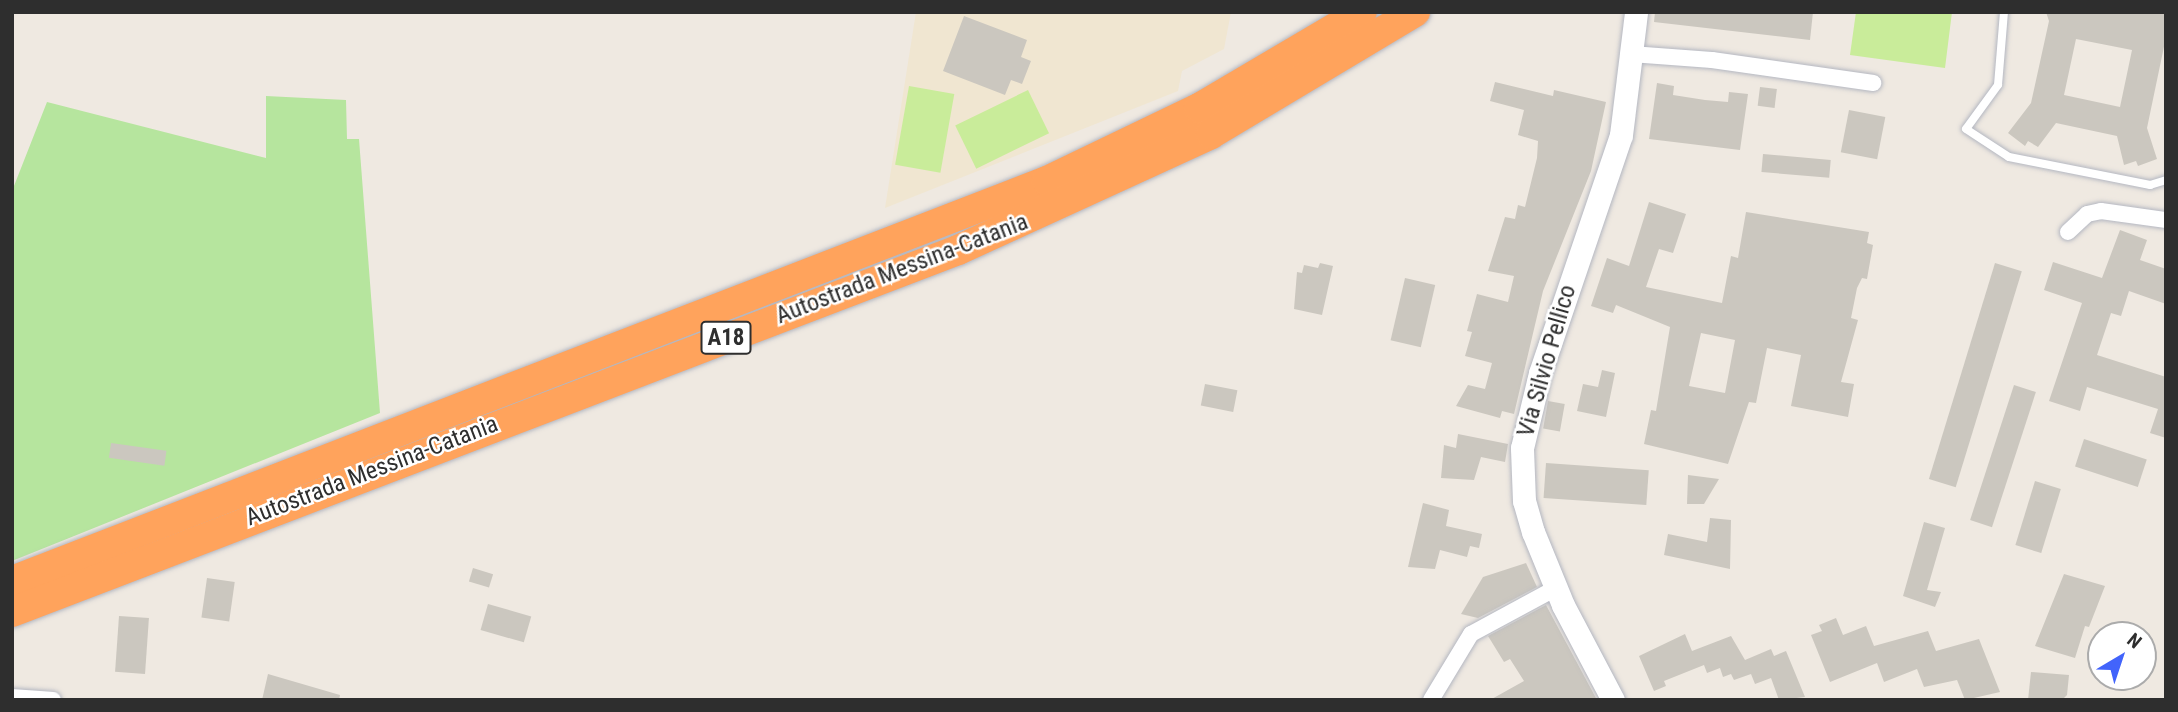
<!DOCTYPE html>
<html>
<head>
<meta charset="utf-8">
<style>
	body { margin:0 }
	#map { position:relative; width:2178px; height:712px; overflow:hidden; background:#efe9e1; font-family:"Roboto Condensed",sans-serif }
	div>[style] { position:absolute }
	.education>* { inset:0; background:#f0e6d1 }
	.green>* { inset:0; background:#b6e59e }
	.pitch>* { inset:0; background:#c9ec9a; transform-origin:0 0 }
	.building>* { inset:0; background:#cbc7bf; transform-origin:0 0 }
	.roads { filter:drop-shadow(0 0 2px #b4b7c1) drop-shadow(0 0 2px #b4b7c1) }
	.lane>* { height:8px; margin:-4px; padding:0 4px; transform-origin:4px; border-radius:4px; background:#fff }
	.street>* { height:16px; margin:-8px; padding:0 8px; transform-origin:8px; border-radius:8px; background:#fff }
	.secondary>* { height:23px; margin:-11.5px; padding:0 11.5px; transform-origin:11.5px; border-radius:11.5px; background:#fff }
	.highway>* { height:30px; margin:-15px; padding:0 15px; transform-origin:15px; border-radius:15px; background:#ffa35c }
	span { translate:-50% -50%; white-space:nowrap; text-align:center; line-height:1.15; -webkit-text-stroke:5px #fff; paint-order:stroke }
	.shield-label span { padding:2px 5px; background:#fff; border:2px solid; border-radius:5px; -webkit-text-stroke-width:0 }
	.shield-label { font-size:23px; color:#2e2e2e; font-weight:700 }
	.street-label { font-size:24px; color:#2e2e2e }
	.frame { position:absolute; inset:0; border:14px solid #2e2e2e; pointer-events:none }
	.north { position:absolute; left:2087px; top:621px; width:70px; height:70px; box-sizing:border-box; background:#fff; border:2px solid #ababab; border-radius:50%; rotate:39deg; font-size:19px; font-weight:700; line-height:28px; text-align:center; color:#2e2e2e }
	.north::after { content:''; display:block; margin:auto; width:24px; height:32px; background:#4264fb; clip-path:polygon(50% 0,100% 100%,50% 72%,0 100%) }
</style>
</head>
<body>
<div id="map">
	<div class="education">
		<i style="clip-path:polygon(916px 12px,1231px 12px,1224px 49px,1182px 71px,1178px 91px,885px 208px)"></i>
	</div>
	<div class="green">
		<i style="clip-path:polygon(266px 96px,346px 100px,347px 139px,359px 139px,380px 413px,12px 561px,12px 191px,47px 102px,266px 158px)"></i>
	</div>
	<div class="pitch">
		<i style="clip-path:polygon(1856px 12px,1952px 12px,1945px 68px,1850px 55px)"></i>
		<i style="left:909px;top:86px;width:46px;height:80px;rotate:10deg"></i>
		<i style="left:1028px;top:90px;width:48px;height:81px;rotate:64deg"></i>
	</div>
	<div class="building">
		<i style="clip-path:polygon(1655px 12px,1813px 12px,1810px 40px,1654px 22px)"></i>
		<i style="clip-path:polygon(evenodd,2046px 12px,2166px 12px,2166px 37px,2147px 128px,2157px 159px,2138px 166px,2136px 161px,2124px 165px,2117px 136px,2056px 123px,2038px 147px,2028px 141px,2025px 146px,2008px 133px,2031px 103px,2049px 21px,2046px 12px,2076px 39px,2132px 50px,2120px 107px,2064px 95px,2076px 39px)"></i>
		<i style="clip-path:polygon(964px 16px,1027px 40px,1021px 57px,1031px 61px,1022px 84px,1011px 80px,1005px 95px,943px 71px)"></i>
		<i style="clip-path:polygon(1495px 82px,1553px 96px,1554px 90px,1606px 102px,1591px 171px,1543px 291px,1514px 414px,1502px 411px,1500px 418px,1456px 406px,1468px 385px,1485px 389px,1492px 363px,1465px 356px,1472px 332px,1467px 331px,1477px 294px,1508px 302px,1514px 276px,1488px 271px,1505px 217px,1515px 219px,1518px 205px,1525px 207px,1537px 158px,1538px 141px,1518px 135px,1524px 110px,1490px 101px)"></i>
		<i style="clip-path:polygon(1657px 83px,1674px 86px,1673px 95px,1705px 100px,1728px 102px,1729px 92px,1748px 94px,1740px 150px,1649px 139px)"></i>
		<i style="left:1760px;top:87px;width:17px;height:19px;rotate:7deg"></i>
		<i style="left:1849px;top:110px;width:37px;height:43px;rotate:11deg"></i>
		<i style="left:1763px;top:154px;width:68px;height:18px;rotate:5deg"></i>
		<i style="clip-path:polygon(evenodd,1649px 202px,1686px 214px,1673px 253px,1659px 249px,1646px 287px,1722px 303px,1731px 256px,1738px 258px,1746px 212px,1869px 232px,1867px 243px,1873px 245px,1867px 279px,1862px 278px,1857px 288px,1851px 318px,1858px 320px,1841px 382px,1854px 384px,1848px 417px,1791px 406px,1801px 355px,1767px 348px,1756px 403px,1749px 402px,1728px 464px,1644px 444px,1651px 410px,1656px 411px,1670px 327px,1616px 305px,1613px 313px,1591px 306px,1607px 258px,1629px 266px,1649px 202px,1701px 333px,1735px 340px,1725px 393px,1689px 386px,1701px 333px)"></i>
		<i style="clip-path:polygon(2120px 230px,2147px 240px,2140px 260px,2166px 269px,2166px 304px,2129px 291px,2121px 316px,2111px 313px,2097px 355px,2166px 377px,2166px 438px,2150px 433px,2158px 409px,2087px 387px,2080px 411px,2049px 401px,2082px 303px,2044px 290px,2053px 262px,2102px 278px)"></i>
		<i style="clip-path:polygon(1320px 263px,1333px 266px,1322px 315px,1294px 309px,1297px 272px,1302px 273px,1304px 265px,1318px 268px)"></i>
		<i style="left:1995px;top:263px;width:28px;height:226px;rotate:17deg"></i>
		<i style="left:1405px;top:278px;width:31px;height:64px;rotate:13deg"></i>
		<i style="clip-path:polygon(1602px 370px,1615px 373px,1606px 417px,1577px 411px,1583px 384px,1598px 387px)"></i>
		<i style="left:1205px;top:384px;width:33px;height:22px;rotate:11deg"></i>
		<i style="left:2014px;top:385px;width:23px;height:142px;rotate:18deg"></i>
		<i style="left:1548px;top:401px;width:17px;height:28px;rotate:10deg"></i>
		<i style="clip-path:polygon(1458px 434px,1508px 444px,1505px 462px,1481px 457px,1474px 480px,1441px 478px,1444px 445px,1456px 448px)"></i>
		<i style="left:2084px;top:439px;width:66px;height:29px;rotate:18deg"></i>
		<i style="left:111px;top:443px;width:56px;height:15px;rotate:8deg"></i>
		<i style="left:1546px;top:463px;width:103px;height:35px;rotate:4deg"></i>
		<i style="clip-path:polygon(1688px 475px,1719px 479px,1704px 504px,1687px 504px)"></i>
		<i style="left:2035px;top:481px;width:27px;height:67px;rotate:17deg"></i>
		<i style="clip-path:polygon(1423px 503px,1449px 510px,1446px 526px,1482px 534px,1479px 548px,1470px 546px,1467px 557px,1440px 550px,1435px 569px,1408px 567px)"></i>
		<i style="clip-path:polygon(1710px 518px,1731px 520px,1730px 569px,1664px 555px,1668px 534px,1707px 542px)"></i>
		<i style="clip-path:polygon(1924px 522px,1945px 528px,1927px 590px,1941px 592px,1935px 607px,1903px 596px)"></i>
		<i style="clip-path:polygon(1526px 563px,1537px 587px,1478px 618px,1461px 614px,1483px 577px)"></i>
		<i style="left:473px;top:568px;width:21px;height:14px;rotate:17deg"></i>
		<i style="clip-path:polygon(2064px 574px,2105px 586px,2089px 627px,2085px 626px,2075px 658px,2035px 646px)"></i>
		<i style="left:207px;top:578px;width:28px;height:40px;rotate:8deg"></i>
		<i style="left:488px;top:604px;width:45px;height:27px;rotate:16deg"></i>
		<i style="clip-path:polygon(1546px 605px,1597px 700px,1490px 700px,1524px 681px,1510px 659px,1504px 662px,1488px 636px)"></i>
		<i style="left:119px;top:616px;width:30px;height:56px;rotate:4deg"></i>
		<i style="clip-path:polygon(1836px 618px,1843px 635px,1866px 626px,1874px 646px,1928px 631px,1936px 651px,1979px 639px,2000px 692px,1965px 700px,1957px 680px,1924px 687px,1917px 669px,1884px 682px,1877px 663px,1830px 682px,1811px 635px,1822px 631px,1819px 625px)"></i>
		<i style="clip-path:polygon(1685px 634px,1692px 651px,1731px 636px,1745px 660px,1771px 649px,1774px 656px,1786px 651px,1805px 697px,1779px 700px,1771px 678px,1755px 684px,1751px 674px,1734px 680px,1731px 674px,1723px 677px,1720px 668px,1707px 673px,1704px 665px,1664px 681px,1666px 686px,1654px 691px,1639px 656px)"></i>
		<i style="clip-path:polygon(2031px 672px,2069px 675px,2067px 695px,2062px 700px,2028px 700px)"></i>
		<i style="clip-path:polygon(268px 674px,340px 695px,339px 700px,262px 700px)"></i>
	</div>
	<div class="roads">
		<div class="lane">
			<i style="left:2004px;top:12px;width:73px;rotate:94.7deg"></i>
			<i style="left:1998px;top:85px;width:54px;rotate:126deg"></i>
			<i style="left:1966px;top:129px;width:51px;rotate:33.1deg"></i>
			<i style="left:2009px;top:157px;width:144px;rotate:11.2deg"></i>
			<i style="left:2150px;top:185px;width:17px;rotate:-17deg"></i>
		</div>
		<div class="street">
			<i style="left:1631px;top:54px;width:81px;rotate:4.2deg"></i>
			<i style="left:1712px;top:60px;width:163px;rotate:8.1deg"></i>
			<i style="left:2068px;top:232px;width:26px;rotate:-43deg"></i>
			<i style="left:2087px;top:214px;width:14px;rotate:-12deg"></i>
			<i style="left:2101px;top:211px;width:66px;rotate:7.9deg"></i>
			<i style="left:12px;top:697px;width:41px;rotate:4.2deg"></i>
			<i style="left:1431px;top:700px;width:77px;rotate:-58.8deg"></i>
			<i style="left:1471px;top:634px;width:97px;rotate:-28.4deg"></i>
		</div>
		<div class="secondary">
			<i style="left:1613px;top:700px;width:107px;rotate:-117.8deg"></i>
			<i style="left:1563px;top:605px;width:79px;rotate:-112.3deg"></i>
			<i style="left:1533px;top:532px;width:32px;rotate:-106deg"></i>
			<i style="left:1524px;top:501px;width:53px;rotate:-92.2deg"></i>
			<i style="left:1522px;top:448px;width:77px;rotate:-76.5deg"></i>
			<i style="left:1540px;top:373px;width:251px;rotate:-71.2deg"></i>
			<i style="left:1621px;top:135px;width:124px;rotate:-83deg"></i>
		</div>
		<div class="highway">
			<i style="left:12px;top:581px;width:1110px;rotate:-21.13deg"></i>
			<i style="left:1047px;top:181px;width:169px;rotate:-25.7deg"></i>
			<i style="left:1199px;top:108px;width:189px;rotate:-30.5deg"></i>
			<i style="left:12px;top:612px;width:1013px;rotate:-20.94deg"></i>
			<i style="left:958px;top:250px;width:278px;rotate:-24.6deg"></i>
			<i style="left:1211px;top:134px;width:238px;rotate:-30.9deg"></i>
		</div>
	</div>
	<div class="shield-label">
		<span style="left:726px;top:338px">A18</span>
	</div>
	<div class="street-label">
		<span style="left:902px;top:269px;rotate:-21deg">Autostrada Messina-Catania</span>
		<span style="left:1547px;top:361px;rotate:-74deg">Via Silvio Pellico</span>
		<span style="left:372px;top:471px;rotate:-21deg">Autostrada Messina-Catania</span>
	</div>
	<div class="frame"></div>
	<div class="north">N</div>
</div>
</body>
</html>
